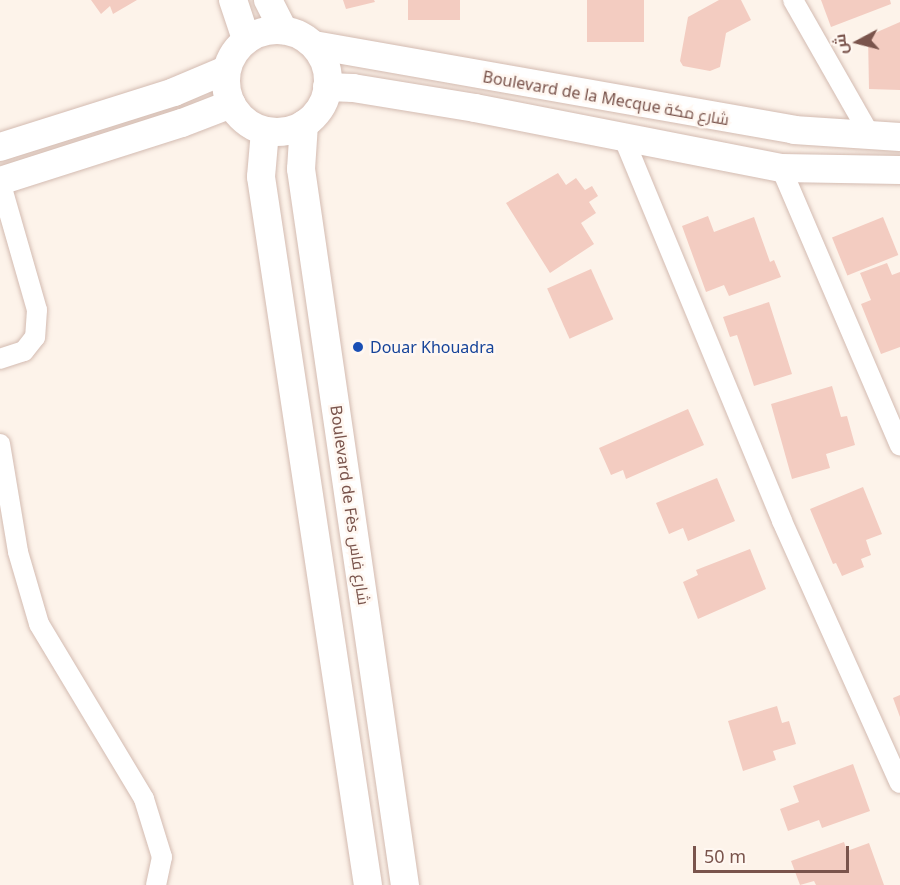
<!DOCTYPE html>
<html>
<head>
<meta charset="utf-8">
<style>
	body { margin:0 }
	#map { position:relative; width:900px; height:885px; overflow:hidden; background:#fdf3ea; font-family:"Noto Sans",Cairo,sans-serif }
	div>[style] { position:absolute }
	.building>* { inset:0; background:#f3ccc1; transform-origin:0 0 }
	.roads { filter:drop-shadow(0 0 2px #d3bbb1) drop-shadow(0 0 2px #d3bbb1) }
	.street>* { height:20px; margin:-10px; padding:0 10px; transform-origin:10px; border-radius:10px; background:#fff }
	.secondary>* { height:28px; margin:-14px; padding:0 14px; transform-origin:14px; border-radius:14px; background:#fff }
	.secondary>.ring { margin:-14px; padding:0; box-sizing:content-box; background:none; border:28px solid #fff; border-radius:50% }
	.dots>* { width:16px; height:16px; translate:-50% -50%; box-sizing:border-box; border:3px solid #fff7f1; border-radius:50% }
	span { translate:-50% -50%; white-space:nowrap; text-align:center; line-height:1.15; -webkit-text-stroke:5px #fff7f1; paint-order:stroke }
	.street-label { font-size:16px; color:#7a544c }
	.transit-label { font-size:16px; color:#164399 }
	.left { translate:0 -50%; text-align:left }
	.north { position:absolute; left:828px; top:12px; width:60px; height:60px; -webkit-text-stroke:4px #fff7f1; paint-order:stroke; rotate:263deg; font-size:16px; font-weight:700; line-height:24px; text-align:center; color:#7a544c }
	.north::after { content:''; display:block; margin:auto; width:21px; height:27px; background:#7a544c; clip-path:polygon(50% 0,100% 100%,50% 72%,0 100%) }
	.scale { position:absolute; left:693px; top:846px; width:156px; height:27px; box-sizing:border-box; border:3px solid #7a544c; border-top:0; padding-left:8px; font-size:18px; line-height:21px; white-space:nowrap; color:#7a544c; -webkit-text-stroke:4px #fff7f1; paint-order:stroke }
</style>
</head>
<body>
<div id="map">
	<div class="building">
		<i style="clip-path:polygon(91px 0,137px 0,113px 14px,110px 6px,101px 14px)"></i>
		<i style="clip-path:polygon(343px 0,374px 0,375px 2px,346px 9px)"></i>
		<i style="left:408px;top:0;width:52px;height:20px"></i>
		<i style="left:587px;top:0;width:57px;height:42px"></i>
		<i style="clip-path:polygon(719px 0,741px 0,751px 20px,726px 33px,720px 67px,710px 71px,683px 66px,680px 61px,688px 17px)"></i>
		<i style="clip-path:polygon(821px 0,890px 0,891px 4px,831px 27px)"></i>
		<i style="clip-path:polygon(900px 22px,900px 90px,869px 89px,868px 36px)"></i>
		<i style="clip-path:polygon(558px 173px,566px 185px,576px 178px,585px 190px,592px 186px,598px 196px,589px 202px,596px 213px,581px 223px,594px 244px,550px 273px,506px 203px)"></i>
		<i style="clip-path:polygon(708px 216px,714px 232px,754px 217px,770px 262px,774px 260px,781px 277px,729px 296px,724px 285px,706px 292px,682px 226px)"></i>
		<i style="left:883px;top:217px;width:41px;height:55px;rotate:68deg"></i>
		<i style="clip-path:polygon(887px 263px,892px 275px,900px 272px,900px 347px,881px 354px,861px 304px,871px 300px,860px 273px)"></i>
		<i style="left:591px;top:269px;width:55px;height:48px;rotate:66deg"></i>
		<i style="clip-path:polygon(769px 302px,792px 374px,754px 386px,737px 335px,730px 337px,723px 317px)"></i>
		<i style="clip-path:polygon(832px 386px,841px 417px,847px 416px,855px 445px,826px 454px,830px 468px,792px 479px,771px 404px)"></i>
		<i style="clip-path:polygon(688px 409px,704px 445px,626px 479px,623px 470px,611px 475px,599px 448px)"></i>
		<i style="clip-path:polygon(717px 478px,735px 521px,688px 541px,683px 528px,669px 534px,656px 503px)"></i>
		<i style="clip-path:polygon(863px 487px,882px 534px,866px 540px,871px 555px,861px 559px,864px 567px,842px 576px,836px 563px,833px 564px,810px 509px)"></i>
		<i style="clip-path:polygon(750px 549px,766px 589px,698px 619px,683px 582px,698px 575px,696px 570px)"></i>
		<i style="clip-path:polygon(900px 695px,900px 717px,893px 698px)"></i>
		<i style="clip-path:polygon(777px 706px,782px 723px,789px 721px,796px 744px,773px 751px,776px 760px,743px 771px,728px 721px)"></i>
		<i style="clip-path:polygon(853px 764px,870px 811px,822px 828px,819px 820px,788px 831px,780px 809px,799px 802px,793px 786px)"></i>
		<i style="clip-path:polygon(844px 842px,847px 851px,869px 843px,884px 885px,816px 885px,814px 881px,800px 885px,791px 861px)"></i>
	</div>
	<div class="roads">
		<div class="street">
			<i style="left:793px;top:0;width:158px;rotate:60.3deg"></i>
			<i style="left:624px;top:139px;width:413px;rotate:67.5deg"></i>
			<i style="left:782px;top:521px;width:287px;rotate:65.8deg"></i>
			<i style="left:781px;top:168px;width:302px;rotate:66.8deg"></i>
			<i style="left:0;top:181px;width:134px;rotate:74deg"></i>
			<i style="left:37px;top:310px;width:27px;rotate:94deg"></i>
			<i style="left:35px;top:337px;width:18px;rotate:128deg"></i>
			<i style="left:24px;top:351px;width:25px;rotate:162deg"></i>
			<i style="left:0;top:444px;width:109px;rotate:80.5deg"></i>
			<i style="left:18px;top:552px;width:75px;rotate:73.7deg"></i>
			<i style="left:39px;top:624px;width:204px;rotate:59deg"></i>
			<i style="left:144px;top:799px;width:61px;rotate:72.8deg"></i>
			<i style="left:162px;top:857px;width:29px;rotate:102deg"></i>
		</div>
		<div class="secondary">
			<i style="left:233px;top:0;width:41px;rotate:71.6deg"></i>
			<i style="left:268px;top:0;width:34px;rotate:63deg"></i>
			<i class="ring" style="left:226px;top:30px;width:74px;height:74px"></i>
			<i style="left:314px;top:45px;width:487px;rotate:10deg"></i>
			<i style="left:794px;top:130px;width:106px;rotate:3.8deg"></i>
			<i style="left:327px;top:87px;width:26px;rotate:2deg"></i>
			<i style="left:353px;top:88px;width:124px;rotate:9.3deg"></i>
			<i style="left:475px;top:108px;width:312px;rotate:11.1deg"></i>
			<i style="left:781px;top:168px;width:119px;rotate:1deg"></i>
			<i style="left:304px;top:124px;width:45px;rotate:93.8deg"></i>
			<i style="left:301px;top:169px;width:724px;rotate:81.74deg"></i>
			<i style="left:265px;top:131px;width:46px;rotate:95deg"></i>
			<i style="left:261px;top:177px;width:716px;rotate:81.41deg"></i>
			<i style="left:0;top:147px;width:182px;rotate:-17.5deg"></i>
			<i style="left:174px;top:92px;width:56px;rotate:-22.9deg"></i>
			<i style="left:0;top:181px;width:191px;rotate:-17.7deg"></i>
			<i style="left:182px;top:123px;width:53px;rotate:-21.2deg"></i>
		</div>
	</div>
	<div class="dots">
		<i style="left:358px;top:347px;background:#1a4fb4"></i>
	</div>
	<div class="street-label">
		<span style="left:606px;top:98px;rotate:10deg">Boulevard de la Mecque شارع مكة</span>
		<span style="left:350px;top:505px;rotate:82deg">Boulevard de Fès شارع فاس</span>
	</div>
	<div class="transit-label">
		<span class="left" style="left:370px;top:347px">Douar Khouadra</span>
	</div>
	<div class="north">ش</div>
	<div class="scale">50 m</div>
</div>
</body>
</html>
